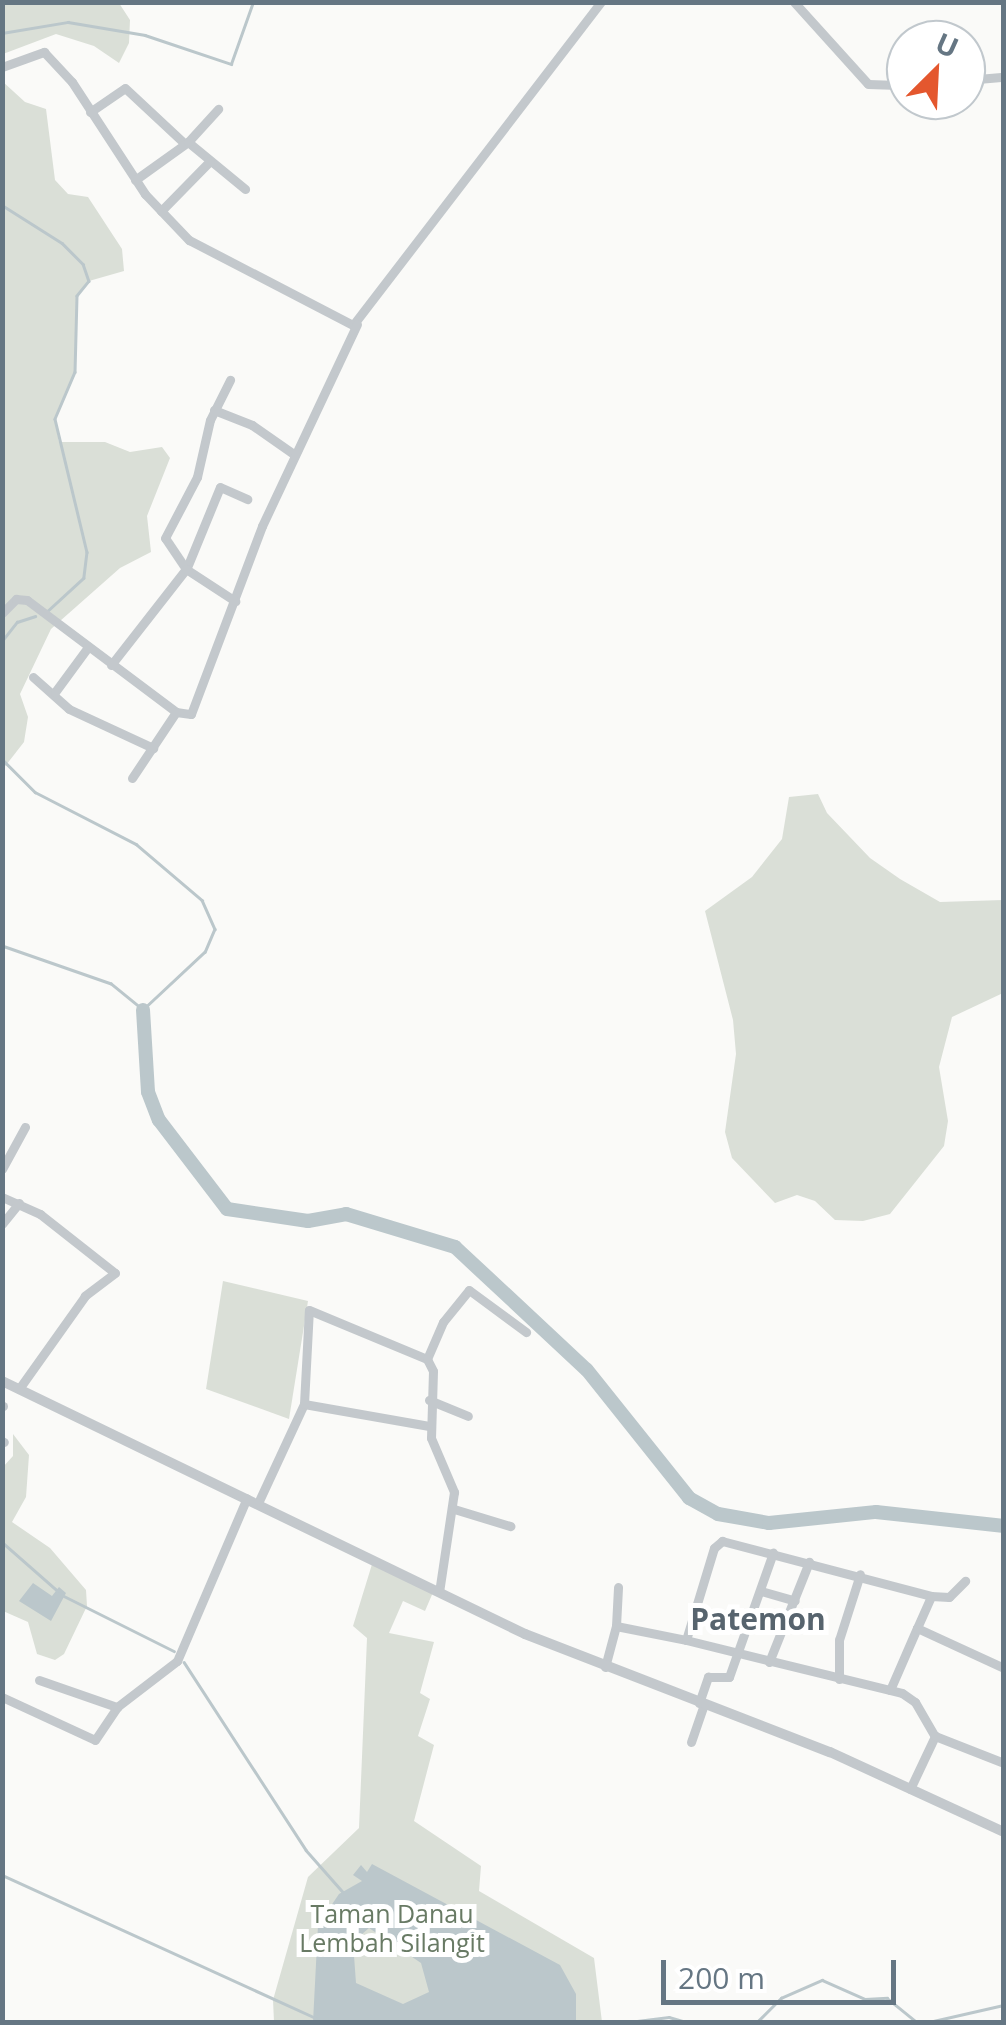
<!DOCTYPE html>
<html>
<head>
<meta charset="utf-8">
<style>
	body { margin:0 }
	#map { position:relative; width:1006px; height:2025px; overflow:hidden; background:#fafaf8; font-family:"Open Sans",sans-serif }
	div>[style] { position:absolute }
	.green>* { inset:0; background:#dadfd7 }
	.water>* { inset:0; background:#bbc7cb }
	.stream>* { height:2.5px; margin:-1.25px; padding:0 1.25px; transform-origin:1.25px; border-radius:1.25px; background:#bbc7cb }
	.river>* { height:14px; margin:-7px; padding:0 7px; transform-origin:7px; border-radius:7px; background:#bbc7cb }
	.minor>* { height:9px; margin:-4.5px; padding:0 4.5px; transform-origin:4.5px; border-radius:4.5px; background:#c3c8cc }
	.tertiary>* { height:10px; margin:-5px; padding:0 5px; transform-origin:5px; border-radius:5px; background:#c3c8cc }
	span { translate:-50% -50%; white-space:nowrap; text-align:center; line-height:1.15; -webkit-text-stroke:10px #fff; paint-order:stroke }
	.park-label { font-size:25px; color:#687a64 }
	.quarter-label { font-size:30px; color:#57646e; font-weight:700 }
	.frame { position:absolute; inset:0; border:5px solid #657683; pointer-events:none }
	.north { position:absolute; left:886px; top:20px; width:100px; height:100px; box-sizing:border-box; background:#fff; border:2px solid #c1c8cd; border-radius:50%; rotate:24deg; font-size:28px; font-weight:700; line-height:40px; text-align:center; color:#657683 }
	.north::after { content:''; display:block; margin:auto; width:35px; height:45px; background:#e4572e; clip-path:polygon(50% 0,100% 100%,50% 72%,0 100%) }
	.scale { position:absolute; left:661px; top:1960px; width:235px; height:45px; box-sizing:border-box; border:5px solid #657683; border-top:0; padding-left:12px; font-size:30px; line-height:35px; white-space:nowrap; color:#657683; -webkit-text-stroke:8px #fff; paint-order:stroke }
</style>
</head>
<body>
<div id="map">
	<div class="green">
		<i style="clip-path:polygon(3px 2px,119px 3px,130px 20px,129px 43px,119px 63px,94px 46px,56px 34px,3px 54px)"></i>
		<i style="clip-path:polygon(2px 81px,25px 102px,46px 109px,55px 180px,68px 194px,88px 197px,122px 249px,124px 271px,89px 281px,77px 296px,75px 372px,55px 419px,59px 442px,105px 442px,130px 452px,162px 447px,170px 458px,147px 516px,151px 552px,120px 568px,51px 629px,20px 694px,28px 717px,24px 742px,3px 769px)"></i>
		<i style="clip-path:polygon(818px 794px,827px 813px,870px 858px,900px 879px,940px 902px,1003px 900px,1003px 993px,952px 1017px,939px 1067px,948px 1121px,944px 1146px,890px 1214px,863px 1221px,835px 1220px,815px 1201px,797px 1195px,775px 1203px,732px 1158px,725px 1132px,736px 1054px,733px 1020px,705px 911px,752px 877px,782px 839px,789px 797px)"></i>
		<i style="clip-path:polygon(223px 1281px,308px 1301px,289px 1419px,206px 1389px)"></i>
		<i style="clip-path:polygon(13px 1434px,29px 1455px,26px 1497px,12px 1522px,50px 1548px,86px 1590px,87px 1606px,64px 1654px,55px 1660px,37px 1654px,28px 1622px,3px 1611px,3px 1467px,13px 1456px)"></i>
		<i style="clip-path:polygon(373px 1561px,434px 1590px,425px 1611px,403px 1601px,389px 1633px,434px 1642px,420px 1693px,430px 1699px,418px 1736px,434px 1745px,414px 1821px,481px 1866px,479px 1891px,594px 1958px,602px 2022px,274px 2022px,273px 2000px,308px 1877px,359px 1828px,367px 1638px,353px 1626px)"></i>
	</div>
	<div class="water">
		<i style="clip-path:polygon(33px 1583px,52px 1596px,59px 1587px,66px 1593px,51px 1621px,19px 1601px)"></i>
		<i style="clip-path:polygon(evenodd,372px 1864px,560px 1965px,576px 1994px,576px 2022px,313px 2022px,318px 1925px,339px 1894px,362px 1881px,353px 1875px,361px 1865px,367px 1872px,372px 1864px,369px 1928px,421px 1963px,429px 1992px,403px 2004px,356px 1983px,353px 1942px,369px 1928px)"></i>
	</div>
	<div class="stream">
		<i style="left:2px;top:33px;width:67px;rotate:-9.5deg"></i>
		<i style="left:68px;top:22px;width:78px;rotate:9.6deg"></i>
		<i style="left:145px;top:35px;width:91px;rotate:18.6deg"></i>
		<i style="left:231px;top:64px;width:66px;rotate:-70.5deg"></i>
		<i style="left:2px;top:205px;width:71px;rotate:32.3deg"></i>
		<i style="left:62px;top:243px;width:30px;rotate:45deg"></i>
		<i style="left:83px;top:264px;width:18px;rotate:71deg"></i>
		<i style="left:89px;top:281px;width:19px;rotate:129deg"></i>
		<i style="left:77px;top:296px;width:76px;rotate:91.5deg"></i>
		<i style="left:75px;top:372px;width:51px;rotate:113.1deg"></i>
		<i style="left:55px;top:419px;width:137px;rotate:76.5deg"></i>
		<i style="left:87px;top:552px;width:26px;rotate:97deg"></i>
		<i style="left:84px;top:578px;width:50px;rotate:137.4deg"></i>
		<i style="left:2px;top:641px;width:24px;rotate:-52deg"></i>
		<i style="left:17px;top:622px;width:19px;rotate:-18deg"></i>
		<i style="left:2px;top:759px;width:47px;rotate:45deg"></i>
		<i style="left:35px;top:792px;width:114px;rotate:27.2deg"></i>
		<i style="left:136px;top:844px;width:87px;rotate:40.3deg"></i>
		<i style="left:202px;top:900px;width:32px;rotate:66deg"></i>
		<i style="left:215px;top:929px;width:25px;rotate:113deg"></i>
		<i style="left:205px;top:952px;width:85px;rotate:136.9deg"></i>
		<i style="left:143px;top:1010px;width:41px;rotate:-140.9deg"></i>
		<i style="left:111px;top:984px;width:115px;rotate:-160.8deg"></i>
		<i style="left:2px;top:1542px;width:74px;rotate:41.2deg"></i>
		<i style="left:64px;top:1596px;width:123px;rotate:26.6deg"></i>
		<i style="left:184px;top:1662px;width:224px;rotate:57deg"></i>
		<i style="left:306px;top:1850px;width:55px;rotate:48.7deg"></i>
		<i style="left:2px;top:1875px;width:345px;rotate:24.5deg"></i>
		<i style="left:629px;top:2022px;width:40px;rotate:-7.1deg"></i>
		<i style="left:669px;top:2017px;width:19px;rotate:16deg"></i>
		<i style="left:757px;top:2022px;width:34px;rotate:-45deg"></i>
		<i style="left:781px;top:1998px;width:45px;rotate:-23.7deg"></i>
		<i style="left:822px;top:1980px;width:47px;rotate:23.8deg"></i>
		<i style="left:865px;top:1999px;width:22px;rotate:-3deg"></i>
		<i style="left:887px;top:1998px;width:38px;rotate:39deg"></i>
		<i style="left:929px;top:2022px;width:77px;rotate:-12.8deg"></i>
	</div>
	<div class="river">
		<i style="left:143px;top:1010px;width:82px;rotate:86.5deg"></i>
		<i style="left:148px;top:1092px;width:30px;rotate:69deg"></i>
		<i style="left:159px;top:1120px;width:112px;rotate:52.6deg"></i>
		<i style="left:227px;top:1209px;width:82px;rotate:8.4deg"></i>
		<i style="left:308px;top:1221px;width:39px;rotate:-10deg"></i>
		<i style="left:346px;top:1214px;width:114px;rotate:16.8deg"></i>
		<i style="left:455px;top:1247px;width:180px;rotate:43deg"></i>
		<i style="left:587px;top:1370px;width:164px;rotate:51.4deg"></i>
		<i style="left:689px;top:1498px;width:33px;rotate:29deg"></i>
		<i style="left:718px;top:1514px;width:52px;rotate:10deg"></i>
		<i style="left:769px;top:1523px;width:108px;rotate:-5.9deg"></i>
		<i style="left:876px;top:1512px;width:129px;rotate:6.2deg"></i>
	</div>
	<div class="minor">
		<i style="left:794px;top:2px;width:110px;rotate:47.9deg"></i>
		<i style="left:868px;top:84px;width:38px;rotate:2deg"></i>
		<i style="left:2px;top:67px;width:45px;rotate:-19.7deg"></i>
		<i style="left:44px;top:52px;width:41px;rotate:47deg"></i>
		<i style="left:72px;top:82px;width:134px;rotate:56.9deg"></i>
		<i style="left:145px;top:194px;width:64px;rotate:46.3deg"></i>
		<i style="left:189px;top:240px;width:185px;rotate:27.4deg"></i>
		<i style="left:353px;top:325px;width:407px;rotate:-52.5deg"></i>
		<i style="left:966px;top:80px;width:38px;rotate:-5deg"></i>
		<i style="left:90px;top:112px;width:42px;rotate:-34.4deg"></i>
		<i style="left:125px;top:88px;width:81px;rotate:43deg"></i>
		<i style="left:188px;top:142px;width:74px;rotate:39.5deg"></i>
		<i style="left:135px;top:180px;width:65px;rotate:-35.6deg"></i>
		<i style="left:188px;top:142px;width:45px;rotate:-47.7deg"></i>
		<i style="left:161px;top:211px;width:70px;rotate:-45.6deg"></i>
		<i style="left:214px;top:410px;width:41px;rotate:21.5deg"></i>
		<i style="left:252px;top:425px;width:52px;rotate:34.9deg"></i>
		<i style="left:188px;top:565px;width:84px;rotate:-67.7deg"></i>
		<i style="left:220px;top:487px;width:30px;rotate:24deg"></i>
		<i style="left:186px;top:569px;width:37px;rotate:-124deg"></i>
		<i style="left:165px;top:538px;width:69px;rotate:-62.3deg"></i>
		<i style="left:197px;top:477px;width:58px;rotate:-77.2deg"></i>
		<i style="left:210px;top:420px;width:45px;rotate:-63.4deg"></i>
		<i style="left:2px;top:613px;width:20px;rotate:-45deg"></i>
		<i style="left:16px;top:599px;width:11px;rotate:5deg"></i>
		<i style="left:27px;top:600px;width:186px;rotate:36.9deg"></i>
		<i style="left:176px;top:712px;width:15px;rotate:8deg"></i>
		<i style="left:191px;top:714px;width:201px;rotate:-69.3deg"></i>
		<i style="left:262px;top:526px;width:223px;rotate:-64.8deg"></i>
		<i style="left:111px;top:665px;width:122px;rotate:-52deg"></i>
		<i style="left:186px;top:569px;width:59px;rotate:33.1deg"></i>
		<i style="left:33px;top:677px;width:48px;rotate:41.6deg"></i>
		<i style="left:69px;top:709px;width:93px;rotate:24.9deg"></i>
		<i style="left:55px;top:692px;width:56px;rotate:-53.7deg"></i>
		<i style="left:132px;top:778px;width:79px;rotate:-56.3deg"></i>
		<i style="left:2px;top:1169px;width:48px;rotate:-61.3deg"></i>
		<i style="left:2px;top:1197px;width:42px;rotate:24.1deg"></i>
		<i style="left:40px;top:1214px;width:95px;rotate:38.2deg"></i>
		<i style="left:115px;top:1273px;width:38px;rotate:143deg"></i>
		<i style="left:85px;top:1296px;width:114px;rotate:125.4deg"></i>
		<i style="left:2px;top:1224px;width:27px;rotate:-51deg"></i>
		<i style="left:427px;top:1359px;width:40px;rotate:-66.6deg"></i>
		<i style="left:443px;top:1322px;width:41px;rotate:-50.9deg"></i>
		<i style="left:469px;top:1290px;width:71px;rotate:36.4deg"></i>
		<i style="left:429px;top:1400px;width:42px;rotate:22.3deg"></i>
		<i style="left:304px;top:1404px;width:127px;rotate:10deg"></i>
		<i style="left:2px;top:1406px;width:1px"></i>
		<i style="left:2px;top:1441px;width:2px;rotate:27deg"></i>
		<i style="left:258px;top:1503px;width:109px;rotate:-65.1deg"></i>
		<i style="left:304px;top:1404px;width:94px;rotate:-87deg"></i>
		<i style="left:309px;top:1310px;width:128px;rotate:22.6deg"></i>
		<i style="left:427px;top:1359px;width:13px;rotate:63deg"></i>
		<i style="left:433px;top:1371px;width:67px;rotate:91.7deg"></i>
		<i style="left:431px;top:1438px;width:59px;rotate:66.9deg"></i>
		<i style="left:454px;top:1492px;width:101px;rotate:98.5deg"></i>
		<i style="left:454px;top:1509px;width:59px;rotate:16.9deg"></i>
		<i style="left:761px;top:1591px;width:35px;rotate:16deg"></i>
		<i style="left:616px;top:1626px;width:39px;rotate:-87deg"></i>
		<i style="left:917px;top:1628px;width:35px;rotate:-66deg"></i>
		<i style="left:686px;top:1640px;width:96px;rotate:-73.1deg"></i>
		<i style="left:714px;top:1548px;width:11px;rotate:-41deg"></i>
		<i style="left:722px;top:1541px;width:216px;rotate:14.7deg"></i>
		<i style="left:931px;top:1596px;width:18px;rotate:3deg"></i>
		<i style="left:949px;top:1597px;width:23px;rotate:-45deg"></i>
		<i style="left:769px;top:1662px;width:108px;rotate:-68.2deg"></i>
		<i style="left:605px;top:1667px;width:42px;rotate:-75deg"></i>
		<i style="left:616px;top:1626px;width:71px;rotate:11.3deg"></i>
		<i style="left:686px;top:1640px;width:222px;rotate:13.8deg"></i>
		<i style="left:902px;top:1693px;width:16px;rotate:35deg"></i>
		<i style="left:915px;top:1702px;width:39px;rotate:60deg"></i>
		<i style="left:839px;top:1679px;width:39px;rotate:-90deg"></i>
		<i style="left:839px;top:1640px;width:69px;rotate:-72.3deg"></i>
		<i style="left:39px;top:1680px;width:83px;rotate:19.1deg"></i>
		<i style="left:890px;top:1690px;width:68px;rotate:-66.5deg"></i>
		<i style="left:917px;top:1628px;width:96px;rotate:24.7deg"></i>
		<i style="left:2px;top:1697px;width:102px;rotate:24.8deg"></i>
		<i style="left:95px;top:1740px;width:40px;rotate:-56deg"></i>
		<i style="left:117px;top:1707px;width:76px;rotate:-37.5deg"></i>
		<i style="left:177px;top:1661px;width:177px;rotate:-66.8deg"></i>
		<i style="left:699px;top:1703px;width:28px;rotate:-71deg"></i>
		<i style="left:708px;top:1677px;width:21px"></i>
		<i style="left:729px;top:1677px;width:132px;rotate:-70.5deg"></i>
		<i style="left:691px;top:1742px;width:39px;rotate:-71deg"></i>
		<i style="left:910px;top:1789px;width:59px;rotate:-64.7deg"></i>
		<i style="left:935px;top:1736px;width:74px;rotate:21.4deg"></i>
	</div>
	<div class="tertiary">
		<i style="left:2px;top:1381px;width:581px;rotate:25.82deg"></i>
		<i style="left:525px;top:1634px;width:327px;rotate:21.2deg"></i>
		<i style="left:830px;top:1752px;width:192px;rotate:24.7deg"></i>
	</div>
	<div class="park-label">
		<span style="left:392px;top:1928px">Taman Danau<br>Lembah Silangit</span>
	</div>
	<div class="quarter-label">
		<span style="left:758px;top:1619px">Patemon</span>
	</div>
	<div class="frame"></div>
	<div class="north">U</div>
	<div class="scale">200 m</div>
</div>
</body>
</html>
